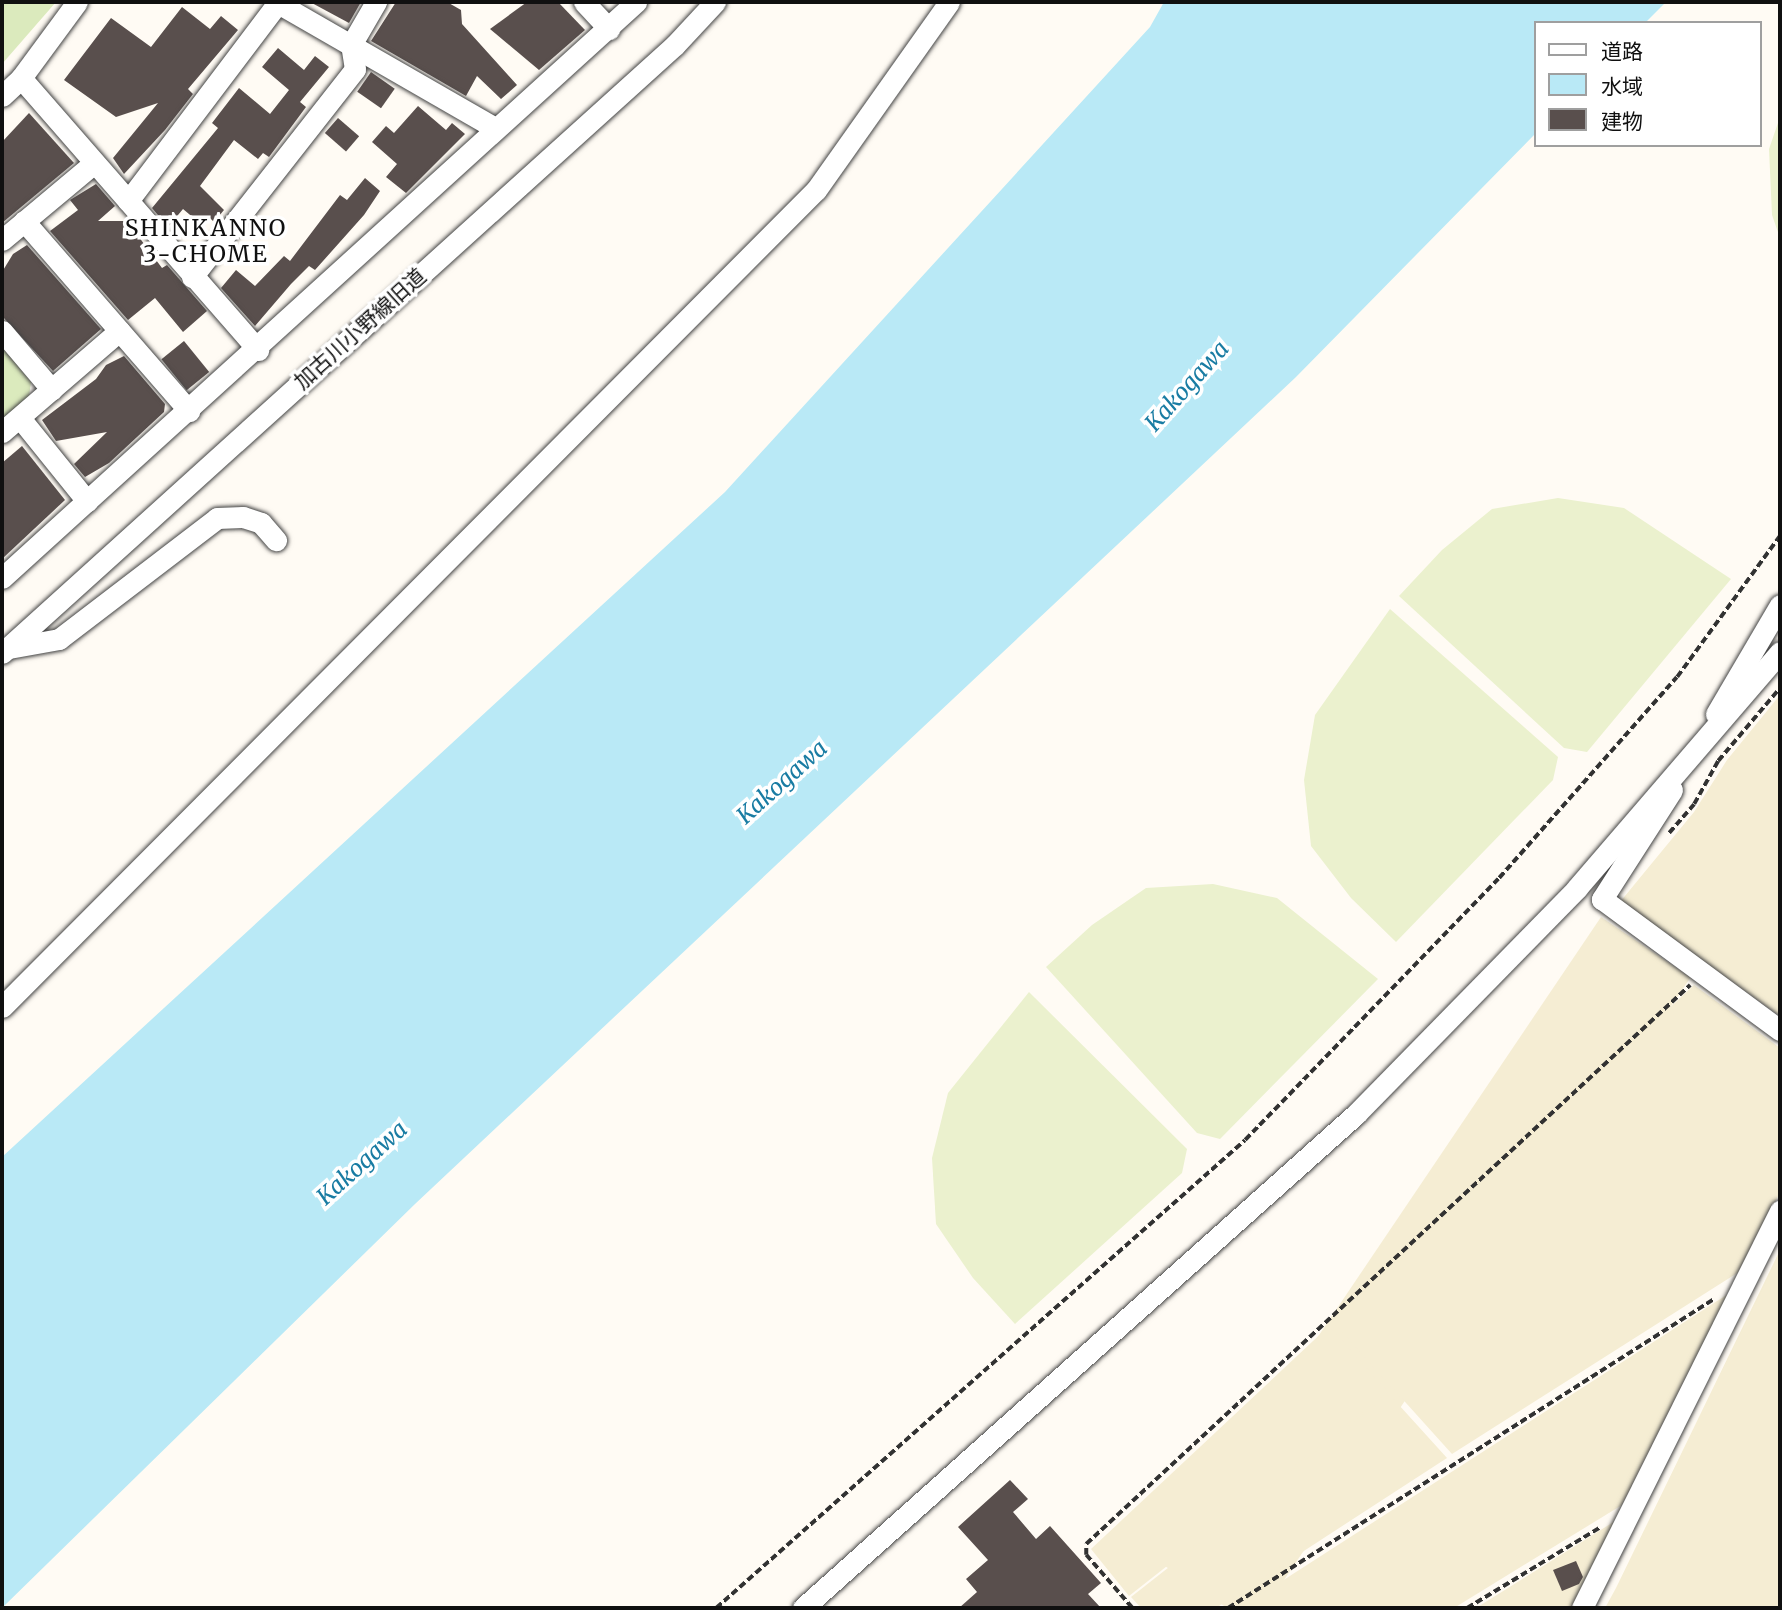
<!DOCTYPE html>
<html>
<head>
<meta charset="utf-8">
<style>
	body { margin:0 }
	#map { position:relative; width:1782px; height:1610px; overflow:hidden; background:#fffbf4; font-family:Merriweather,"Noto Sans JP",serif }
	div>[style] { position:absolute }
	.farmland>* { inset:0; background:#f5edd3; transform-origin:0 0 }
	.green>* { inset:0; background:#dbeabd }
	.pitch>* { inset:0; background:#ebf1ce }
	.water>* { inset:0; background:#b9e9f6 }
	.building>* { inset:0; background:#594f4d; transform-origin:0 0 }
	.path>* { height:3.5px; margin-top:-1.75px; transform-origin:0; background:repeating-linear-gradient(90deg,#323232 0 7px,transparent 0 10.5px) }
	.roads { filter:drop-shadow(0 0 2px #434343) drop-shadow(0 0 2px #434343) }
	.minor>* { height:21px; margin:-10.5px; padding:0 10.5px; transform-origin:10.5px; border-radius:10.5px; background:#fff }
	span { translate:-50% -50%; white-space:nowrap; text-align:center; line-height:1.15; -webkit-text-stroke:7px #fff; paint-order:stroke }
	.street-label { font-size:21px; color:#101010 }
	.neighbourhood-label { font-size:23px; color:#101010; letter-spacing:2px }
	.water-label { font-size:23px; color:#197ca3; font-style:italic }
	.frame { position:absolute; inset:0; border:4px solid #101010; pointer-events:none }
	.legend { position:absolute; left:1534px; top:21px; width:228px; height:126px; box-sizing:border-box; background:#fff; border:2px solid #9f9f9f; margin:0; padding:9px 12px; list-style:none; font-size:21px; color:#101010 }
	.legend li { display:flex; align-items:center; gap:14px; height:35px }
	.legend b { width:35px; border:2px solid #9f9f9f }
</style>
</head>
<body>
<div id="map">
	<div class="farmland">
		<i style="clip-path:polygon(1780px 695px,1780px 1016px,1620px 902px,1694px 812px,1727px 760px)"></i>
		<i style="left:1601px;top:917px;width:108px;height:782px;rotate:34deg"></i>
		<i style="clip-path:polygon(1694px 985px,1780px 1048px,1780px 1192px,1742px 1270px,1452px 1454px,1333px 1322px)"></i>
		<i style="clip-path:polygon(1780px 1250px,1780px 1608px,1605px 1608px,1616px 1588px)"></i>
		<i style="clip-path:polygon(1728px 1294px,1622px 1505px,1454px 1608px,1240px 1608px)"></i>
		<i style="clip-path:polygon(1329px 1326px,1388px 1392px,1129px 1596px,1091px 1549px)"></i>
		<i style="clip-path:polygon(1389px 1394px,1447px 1458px,1216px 1608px,1141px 1608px,1131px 1597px)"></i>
		<i style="clip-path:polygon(1615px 1521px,1572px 1608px,1476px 1608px)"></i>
	</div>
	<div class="green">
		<i style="clip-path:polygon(2px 2px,56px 2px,2px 64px)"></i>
		<i style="clip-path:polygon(2px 347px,31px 382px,29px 396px,2px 420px)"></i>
	</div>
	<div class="pitch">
		<i style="clip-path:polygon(1780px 117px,1780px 238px,1772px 215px,1769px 149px)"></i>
		<i style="clip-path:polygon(1558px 498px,1624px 508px,1731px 579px,1587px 752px,1564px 748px,1399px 596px,1442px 550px,1492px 509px)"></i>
		<i style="clip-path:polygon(1390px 609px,1558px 757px,1553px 780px,1396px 942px,1351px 898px,1311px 846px,1304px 780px,1315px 715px)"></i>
		<i style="clip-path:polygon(1213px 884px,1277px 898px,1378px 979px,1220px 1139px,1197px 1133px,1046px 967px,1092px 925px,1146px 888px)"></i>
		<i style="clip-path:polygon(1029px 992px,1187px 1149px,1182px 1173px,1015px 1324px,973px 1278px,936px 1224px,932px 1158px,948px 1093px)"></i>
	</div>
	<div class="water">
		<i style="clip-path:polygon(1164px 2px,1666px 2px,1645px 23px,1535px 23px,1535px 134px,1296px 377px,415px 1204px,2px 1608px,2px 1157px,725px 492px,1150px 27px)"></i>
	</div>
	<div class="building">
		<i style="clip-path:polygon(310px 2px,361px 2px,349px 23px)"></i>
		<i style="clip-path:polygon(396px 2px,447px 2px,461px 10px,462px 24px,517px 85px,501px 99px,477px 76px,466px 96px,371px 41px)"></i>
		<i style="clip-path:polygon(527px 2px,558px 2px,585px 30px,539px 70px,490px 29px)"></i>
		<i style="clip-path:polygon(182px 7px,210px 29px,221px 16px,238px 30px,188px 89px,193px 94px,165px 130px,124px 174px,113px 158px,158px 103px,116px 117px,64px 80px,111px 18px,151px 47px)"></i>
		<i style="clip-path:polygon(278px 48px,304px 70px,315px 56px,329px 67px,300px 102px,306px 107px,269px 157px,263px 153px,258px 159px,234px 140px,200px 186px,224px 210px,214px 222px,209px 217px,202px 225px,183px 209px,168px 227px,152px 208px,218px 128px,212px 123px,239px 88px,270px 114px,289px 90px,262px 67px)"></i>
		<i style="left:371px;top:72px;width:29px;height:24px;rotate:35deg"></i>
		<i style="clip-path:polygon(418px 106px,446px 130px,452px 123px,465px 134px,406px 193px,386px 177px,397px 164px,372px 142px,386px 126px,394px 133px)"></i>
		<i style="clip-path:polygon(29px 113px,74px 163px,2px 223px,2px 142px)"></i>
		<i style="left:338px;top:118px;width:28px;height:20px;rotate:41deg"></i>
		<i style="clip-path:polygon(365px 178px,380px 191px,364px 215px,315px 270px,309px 266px,291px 284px,255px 326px,221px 288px,236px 270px,255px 286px,284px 256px,290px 261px,340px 195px,347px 200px)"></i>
		<i style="clip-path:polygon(96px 184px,115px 206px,98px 221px,127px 221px,162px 268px,167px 265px,207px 311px,183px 332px,155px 298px,128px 320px,50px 231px,78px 210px,70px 200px)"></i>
		<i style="clip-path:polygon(27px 245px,101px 329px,53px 371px,2px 316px,2px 272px,13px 254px)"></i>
		<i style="left:184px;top:341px;width:40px;height:29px;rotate:51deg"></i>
		<i style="clip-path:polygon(124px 356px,165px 404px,164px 412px,109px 463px,85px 477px,74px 464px,107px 432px,56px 441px,42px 420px,96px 379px,106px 365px)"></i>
		<i style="clip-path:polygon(22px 446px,65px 500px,2px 559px,2px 463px)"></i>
		<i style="clip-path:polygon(1010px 1480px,1028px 1499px,1013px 1512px,1036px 1539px,1050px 1526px,1101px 1583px,1088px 1594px,1101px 1608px,959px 1608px,977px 1592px,966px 1579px,988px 1560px,958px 1527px)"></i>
		<i style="clip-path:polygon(1576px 1561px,1583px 1577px,1579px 1584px,1562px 1591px,1553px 1570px)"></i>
	</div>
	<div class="path">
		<i style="left:1669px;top:833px;width:38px;rotate:-49deg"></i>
		<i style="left:1694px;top:804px;width:49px;rotate:-60.8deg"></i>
		<i style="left:1718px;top:761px;width:94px;rotate:-49.7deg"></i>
		<i style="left:716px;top:1608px;width:706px;rotate:-41.5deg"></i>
		<i style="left:1245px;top:1140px;width:365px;rotate:-45.9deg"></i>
		<i style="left:1499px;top:878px;width:268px;rotate:-48.5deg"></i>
		<i style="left:1677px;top:677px;width:175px;rotate:-53.9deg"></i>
		<i style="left:1132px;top:1608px;width:70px;rotate:-131deg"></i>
		<i style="left:1086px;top:1555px;width:11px;rotate:-90deg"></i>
		<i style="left:1086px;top:1544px;width:823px;rotate:-42.78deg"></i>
		<i style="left:1228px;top:1608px;width:576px;rotate:-32.45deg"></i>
		<i style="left:1467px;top:1608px;width:157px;rotate:-31.2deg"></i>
	</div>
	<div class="roads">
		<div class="minor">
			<i style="left:276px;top:2px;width:250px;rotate:29.9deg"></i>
			<i style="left:584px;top:2px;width:37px;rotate:47deg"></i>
			<i style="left:21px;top:78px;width:361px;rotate:48.9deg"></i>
			<i style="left:2px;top:96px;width:26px;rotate:-43deg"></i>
			<i style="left:21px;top:78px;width:94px;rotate:-53.6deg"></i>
			<i style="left:128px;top:201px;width:248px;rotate:-52.9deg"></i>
			<i style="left:24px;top:221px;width:252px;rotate:49deg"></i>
			<i style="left:2px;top:240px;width:119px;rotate:-39.9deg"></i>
			<i style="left:192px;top:277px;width:264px;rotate:-51.9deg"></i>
			<i style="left:355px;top:69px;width:24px;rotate:-99deg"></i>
			<i style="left:351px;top:45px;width:50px;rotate:-59.8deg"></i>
			<i style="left:2px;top:331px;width:77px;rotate:49.7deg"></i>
			<i style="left:20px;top:418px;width:107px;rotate:51.1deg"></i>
			<i style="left:2px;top:432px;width:155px;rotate:-40.8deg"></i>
			<i style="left:2px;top:578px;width:857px;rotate:-42.26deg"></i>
			<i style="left:9px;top:648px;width:51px;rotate:-10.2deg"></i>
			<i style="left:59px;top:639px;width:199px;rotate:-37.4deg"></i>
			<i style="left:217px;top:518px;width:26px;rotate:-2deg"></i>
			<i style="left:243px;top:517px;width:19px;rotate:18deg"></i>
			<i style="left:261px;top:523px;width:23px;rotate:49deg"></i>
			<i style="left:2px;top:653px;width:907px;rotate:-42.1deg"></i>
			<i style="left:675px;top:45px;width:59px;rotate:-47.1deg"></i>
			<i style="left:1716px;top:714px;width:126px;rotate:-59.6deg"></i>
			<i style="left:1672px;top:790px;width:130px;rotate:122.7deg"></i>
			<i style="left:1602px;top:899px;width:221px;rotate:36.4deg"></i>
			<i style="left:2px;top:1007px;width:1153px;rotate:-45.11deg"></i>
			<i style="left:816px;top:190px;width:230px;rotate:-54.7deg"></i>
			<i style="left:803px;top:1608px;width:742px;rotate:-41.77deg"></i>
			<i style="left:1356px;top:1114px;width:316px;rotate:-45.6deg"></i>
			<i style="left:1577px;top:888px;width:311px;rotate:-49.3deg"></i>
			<i style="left:1582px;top:1608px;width:444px;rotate:-63.5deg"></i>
		</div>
	</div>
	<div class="street-label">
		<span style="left:360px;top:329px;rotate:-42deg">加古川小野線旧道</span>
	</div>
	<div class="neighbourhood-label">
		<span style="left:206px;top:241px">SHINKANNO<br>3-CHOME</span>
	</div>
	<div class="water-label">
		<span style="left:1187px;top:386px;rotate:-48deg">Kakogawa</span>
		<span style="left:782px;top:782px;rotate:-42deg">Kakogawa</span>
		<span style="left:362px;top:1163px;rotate:-42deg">Kakogawa</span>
	</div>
	<div class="frame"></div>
	<ul class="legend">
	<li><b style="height:9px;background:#fff"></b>道路</li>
	<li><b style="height:19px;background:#b9e9f6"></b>水域</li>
	<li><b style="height:19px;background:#594f4d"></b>建物</li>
	</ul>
</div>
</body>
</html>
